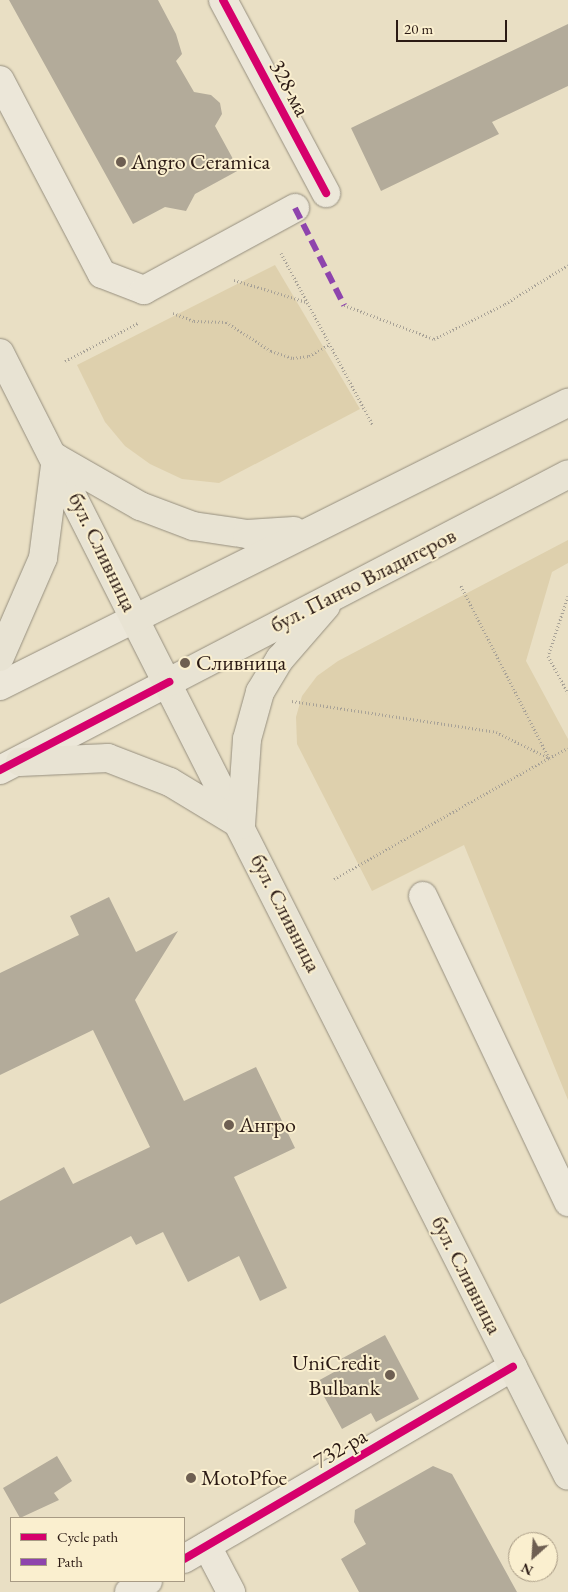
<!DOCTYPE html>
<html>
<head>
<meta charset="utf-8">
<style>
	body { margin:0 }
	#map { position:relative; width:568px; height:1592px; overflow:hidden; background:#e9dfc4; font-family:"EB Garamond",serif }
	div>[style] { position:absolute }
	.green>* { inset:0; background:#ded0ad }
	.building>* { inset:0; background:#b3ab9a }
	.path>* { height:3px; margin-top:-1.5px; transform-origin:0; background:repeating-linear-gradient(90deg,#a8a297 0 1px,transparent 0 3.5px) }
	.roads { filter:drop-shadow(0 0 1px #968f7f) drop-shadow(0 0 1px #968f7f) }
	.minor>* { height:28px; margin:-14px; padding:0 14px; transform-origin:14px; border-radius:14px; background:#ece7d9 }
	.major>* { height:28px; margin:-14px; padding:0 14px; transform-origin:14px; border-radius:14px; background:#e8e3d3 }
	.quiet>* { height:6px; margin-top:-3px; transform-origin:0; background:repeating-linear-gradient(90deg,#8e44ad 0 12px,transparent 0 18px) }
	.cycleway>* { height:8px; margin:-4px; padding:0 4px; transform-origin:4px; border-radius:4px; background:#d6006c }
	.dots>* { width:14px; height:14px; translate:-50% -50%; box-sizing:border-box; border:2px solid #faefcf; border-radius:50% }
	span { translate:-50% -50%; white-space:nowrap; text-align:center; line-height:1.15; -webkit-text-stroke:4px #faefcf; paint-order:stroke }
	.street-label { font-size:22px; color:#2b1a14 }
	.poi-label { font-size:22px; color:#2b1a14 }
	.left { translate:0 -50%; text-align:left }
	.right { translate:-100% -50%; text-align:right }
	.legend { position:absolute; left:10px; top:1517px; width:175px; height:65px; box-sizing:border-box; background:#faefcf; border:1px solid #a79a84; margin:0; padding:6px 9px; list-style:none; font-size:15px; color:#2b1a14 }
	.legend li { display:flex; align-items:center; gap:10px; height:25px }
	.legend b { width:25px; border:1px solid #a79a84 }
	.north { position:absolute; left:508px; top:1532px; width:50px; height:50px; box-sizing:border-box; background:#faefcf; border:1px solid #a79a84; border-radius:50%; rotate:206deg; font-size:14px; font-weight:700; line-height:20px; text-align:center; color:#2b1a14 }
	.north::after { content:''; display:block; margin:auto; width:18px; height:22px; background:#6e5f52; clip-path:polygon(50% 0,100% 100%,50% 72%,0 100%) }
	.scale { position:absolute; left:396px; top:20px; width:111px; height:22px; box-sizing:border-box; border:2px solid #2b1a14; border-top:0; padding-left:6px; font-size:15px; line-height:18px; white-space:nowrap; color:#2b1a14; -webkit-text-stroke:4px #faefcf; paint-order:stroke }
</style>
</head>
<body>
<div id="map">
	<div class="green">
		<i style="clip-path:polygon(275px 265px,360px 409px,219px 483px,182px 479px,150px 464px,125px 446px,105px 422px,77px 365px)"></i>
		<i style="clip-path:polygon(568px 540px,568px 563px,552px 572px,526px 661px,568px 739px,568px 1100px,464px 845px,372px 891px,297px 744px,296px 717px,302px 696px,317px 676px,338px 661px)"></i>
	</div>
	<div class="building">
		<i style="clip-path:polygon(9px 0,158px 0,176px 34px,182px 54px,176px 61px,194px 92px,211px 95px,220px 103px,222px 114px,215px 126px,239px 170px,195px 194px,186px 211px,165px 207px,133px 224px)"></i>
		<i style="clip-path:polygon(568px 24px,568px 86px,492px 122px,499px 134px,381px 191px,351px 128px)"></i>
		<i style="clip-path:polygon(109px 897px,136px 952px,178px 931px,135px 1000px,184px 1101px,256px 1067px,295px 1148px,234px 1177px,287px 1288px,260px 1301px,239px 1256px,188px 1282px,163px 1232px,136px 1245px,131px 1236px,0 1304px,0 1201px,64px 1167px,73px 1184px,150px 1147px,93px 1030px,0 1075px,0 973px,79px 935px,70px 916px)"></i>
		<i style="clip-path:polygon(385px 1335px,419px 1399px,376px 1422px,371px 1413px,342px 1429px,316px 1382px,345px 1366px,341px 1359px)"></i>
		<i style="clip-path:polygon(57px 1456px,72px 1481px,54px 1493px,59px 1500px,20px 1518px,3px 1488px)"></i>
		<i style="clip-path:polygon(433px 1466px,452px 1474px,517px 1592px,359px 1592px,341px 1559px,366px 1544px,354px 1522px,355px 1510px)"></i>
	</div>
	<div class="path">
		<i style="left:281px;top:253px;width:195px;rotate:61.9deg"></i>
		<i style="left:234px;top:280px;width:76px;rotate:16.8deg"></i>
		<i style="left:344px;top:305px;width:96px;rotate:20.7deg"></i>
		<i style="left:434px;top:339px;width:79px;rotate:-26.2deg"></i>
		<i style="left:505px;top:304px;width:74px;rotate:-31.8deg"></i>
		<i style="left:173px;top:313px;width:22px;rotate:21deg"></i>
		<i style="left:194px;top:321px;width:32px;rotate:2deg"></i>
		<i style="left:226px;top:322px;width:54px;rotate:32.8deg"></i>
		<i style="left:271px;top:351px;width:23px;rotate:18deg"></i>
		<i style="left:293px;top:358px;width:16px;rotate:-7deg"></i>
		<i style="left:309px;top:356px;width:24px;rotate:-30deg"></i>
		<i style="left:65px;top:361px;width:82px;rotate:-27.5deg"></i>
		<i style="left:568px;top:596px;width:63px;rotate:108.4deg"></i>
		<i style="left:548px;top:656px;width:42px;rotate:61.6deg"></i>
		<i style="left:292px;top:701px;width:206px;rotate:8.6deg"></i>
		<i style="left:496px;top:732px;width:59px;rotate:26.1deg"></i>
		<i style="left:549px;top:758px;width:21px;rotate:-28deg"></i>
		<i style="left:334px;top:879px;width:247px;rotate:-29.4deg"></i>
		<i style="left:549px;top:758px;width:195px;rotate:-117.1deg"></i>
	</div>
	<div class="roads">
		<div class="minor">
			<i style="left:223px;top:0;width:219px;rotate:61.9deg"></i>
			<i style="left:0;top:80px;width:219px;rotate:62.3deg"></i>
			<i style="left:102px;top:274px;width:45px;rotate:20.9deg"></i>
			<i style="left:144px;top:290px;width:172px;rotate:-28.5deg"></i>
			<i style="left:0;top:686px;width:152px;rotate:-26.6deg"></i>
			<i style="left:0;top:770px;width:191px;rotate:-27.5deg"></i>
			<i style="left:423px;top:896px;width:339px;rotate:64.6deg"></i>
			<i style="left:207px;top:1546px;width:52px;rotate:62.4deg"></i>
			<i style="left:184px;top:1559px;width:381px;rotate:-30.3deg"></i>
			<i style="left:129px;top:1592px;width:22px;rotate:-30deg"></i>
		</div>
		<div class="major">
			<i style="left:0;top:353px;width:1258px;rotate:63.17deg"></i>
			<i style="left:56px;top:458px;width:97px;rotate:29.7deg"></i>
			<i style="left:140px;top:506px;width:57px;rotate:20.7deg"></i>
			<i style="left:193px;top:526px;width:55px;rotate:8.4deg"></i>
			<i style="left:247px;top:534px;width:47px;rotate:-3.7deg"></i>
			<i style="left:136px;top:618px;width:483px;rotate:-26.5deg"></i>
			<i style="left:0;top:657px;width:108px;rotate:-66.5deg"></i>
			<i style="left:43px;top:558px;width:101px;rotate:-82.6deg"></i>
			<i style="left:169px;top:682px;width:450px;rotate:-27.5deg"></i>
			<i style="left:20px;top:762px;width:88px;rotate:-2.6deg"></i>
			<i style="left:108px;top:758px;width:66px;rotate:21.2deg"></i>
			<i style="left:170px;top:782px;width:83px;rotate:31.2deg"></i>
			<i style="left:241px;top:825px;width:86px;rotate:-86deg"></i>
			<i style="left:247px;top:739px;width:49px;rotate:-74.5deg"></i>
			<i style="left:260px;top:692px;width:39px;rotate:-59deg"></i>
			<i style="left:280px;top:659px;width:70px;rotate:-49deg"></i>
		</div>
	</div>
	<div class="quiet">
		<i style="left:295px;top:208px;width:109px;rotate:63.2deg"></i>
	</div>
	<div class="cycleway">
		<i style="left:223px;top:0;width:219px;rotate:61.9deg"></i>
		<i style="left:0;top:770px;width:191px;rotate:-27.5deg"></i>
		<i style="left:184px;top:1559px;width:381px;rotate:-30.3deg"></i>
	</div>
	<div class="dots">
		<i style="left:121px;top:162px;background:#6e5f52"></i>
		<i style="left:185px;top:663px;background:#6e5f52"></i>
		<i style="left:229px;top:1125px;background:#6e5f52"></i>
		<i style="left:390px;top:1375px;background:#6e5f52"></i>
		<i style="left:191px;top:1478px;background:#6e5f52"></i>
	</div>
	<div class="street-label">
		<span style="left:290px;top:88px;rotate:62deg">328-ма</span>
		<span style="left:103px;top:552px;rotate:64deg">бул. Сливница</span>
		<span style="left:363px;top:580px;rotate:-27deg">бул. Панчо Владигеров</span>
		<span style="left:286px;top:913px;rotate:63deg">бул. Сливница</span>
		<span style="left:467px;top:1275px;rotate:63deg">бул. Сливница</span>
		<span style="left:340px;top:1448px;rotate:-30deg">732-ра</span>
	</div>
	<div class="poi-label">
		<span class="left" style="left:131px;top:162px">Angro Ceramica</span>
		<span class="left" style="left:196px;top:663px">Сливница</span>
		<span class="left" style="left:239px;top:1125px">Ангро</span>
		<span class="right" style="left:380px;top:1375px">UniCredit<br>Bulbank</span>
		<span class="left" style="left:201px;top:1478px">MotoPfoe</span>
	</div>
	<ul class="legend">
	<li><b style="height:6px;background:#d6006c"></b>Cycle path</li>
	<li><b style="height:6px;background:#8e44ad"></b>Path</li>
	</ul>
	<div class="north">N</div>
	<div class="scale">20 m</div>
</div>
</body>
</html>
